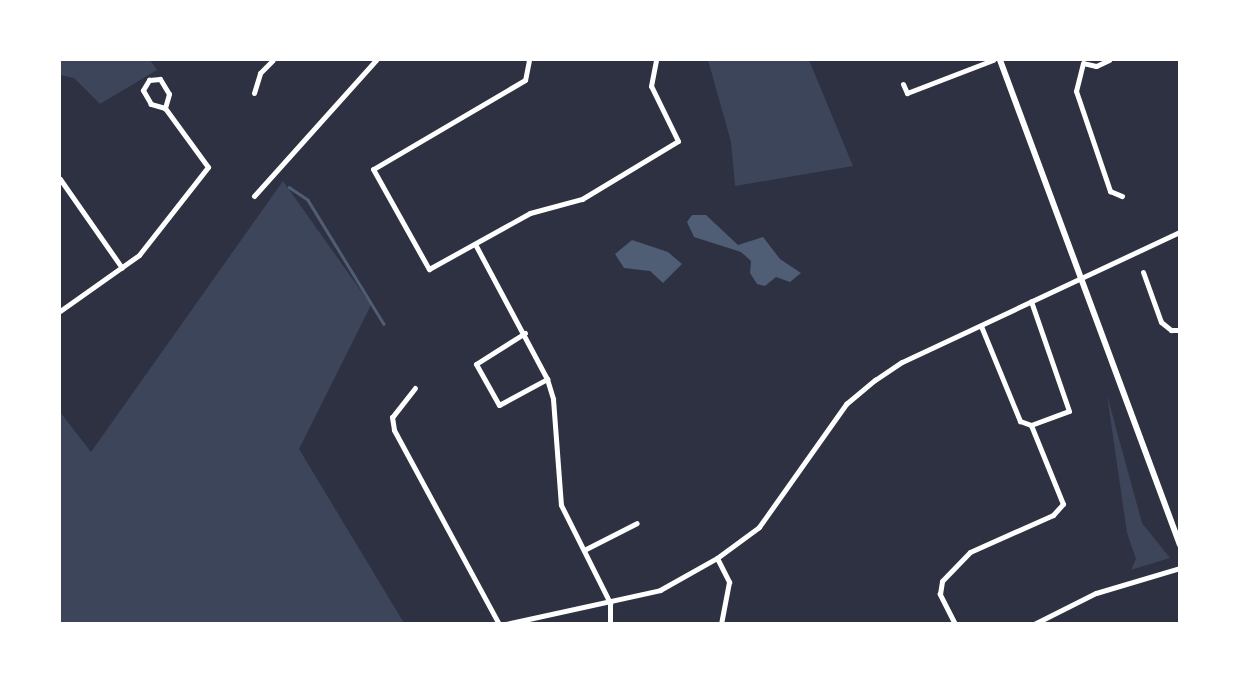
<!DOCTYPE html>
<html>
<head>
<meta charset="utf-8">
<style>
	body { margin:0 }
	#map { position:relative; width:1239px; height:683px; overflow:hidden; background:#2d3142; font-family:Mulish,sans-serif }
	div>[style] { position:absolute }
	.green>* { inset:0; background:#3c4559 }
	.water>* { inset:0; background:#4f5d75 }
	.stream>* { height:2.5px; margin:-1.25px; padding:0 1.25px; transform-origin:1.25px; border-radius:1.25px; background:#4f5d75 }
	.minor>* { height:5px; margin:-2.5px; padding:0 2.5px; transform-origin:2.5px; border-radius:2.5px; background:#fff }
	.tertiary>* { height:6px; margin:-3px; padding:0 3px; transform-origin:3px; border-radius:3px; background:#fff }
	span { translate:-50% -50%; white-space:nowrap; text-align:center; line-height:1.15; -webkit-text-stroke:6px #fff; paint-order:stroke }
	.frame { position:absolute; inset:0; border:61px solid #fff; pointer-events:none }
</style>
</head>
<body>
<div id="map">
	<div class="green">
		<i style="clip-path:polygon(60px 60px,150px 60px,157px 70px,100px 104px,74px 78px,60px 75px)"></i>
		<i style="clip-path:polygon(708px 60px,809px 60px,853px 166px,735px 186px,731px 142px)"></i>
		<i style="clip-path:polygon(283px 181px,371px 305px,299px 449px,404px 623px,60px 623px,60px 412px,91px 452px)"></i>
		<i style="clip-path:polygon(1107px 395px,1142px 523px,1170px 558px,1131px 570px,1136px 559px,1127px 533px)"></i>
	</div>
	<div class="water">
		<i style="clip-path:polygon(692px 215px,706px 215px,738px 245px,763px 237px,780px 259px,801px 273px,790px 282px,776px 277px,765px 286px,757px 284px,750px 273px,751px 261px,741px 252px,694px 237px,687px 222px)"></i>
		<i style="clip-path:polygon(632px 240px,668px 252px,682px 264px,663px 283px,650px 271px,624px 268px,615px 254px)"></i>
	</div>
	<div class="stream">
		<i style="left:289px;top:187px;width:23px;rotate:34deg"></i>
		<i style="left:308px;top:200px;width:145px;rotate:58.5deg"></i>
	</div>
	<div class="minor">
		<i style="left:529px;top:60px;width:20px;rotate:101deg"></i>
		<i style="left:525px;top:80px;width:176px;rotate:149.6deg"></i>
		<i style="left:373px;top:169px;width:115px;rotate:60.8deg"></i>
		<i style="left:429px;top:269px;width:115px;rotate:-29deg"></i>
		<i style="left:530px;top:213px;width:54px;rotate:-15.1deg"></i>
		<i style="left:582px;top:199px;width:112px;rotate:-31.1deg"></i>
		<i style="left:678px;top:141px;width:61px;rotate:-116.1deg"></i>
		<i style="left:651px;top:86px;width:26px;rotate:-79deg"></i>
		<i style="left:1109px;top:60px;width:14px;rotate:155deg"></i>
		<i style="left:1096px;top:66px;width:13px;rotate:-167deg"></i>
		<i style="left:1083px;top:63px;width:29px;rotate:104deg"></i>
		<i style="left:1076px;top:91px;width:106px;rotate:71.2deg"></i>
		<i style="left:1110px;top:191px;width:13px;rotate:23deg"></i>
		<i style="left:903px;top:84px;width:10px;rotate:66deg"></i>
		<i style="left:907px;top:93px;width:92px;rotate:-21deg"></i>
		<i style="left:254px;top:93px;width:21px;rotate:-73deg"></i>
		<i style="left:260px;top:73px;width:18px;rotate:-45deg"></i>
		<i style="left:60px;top:179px;width:108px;rotate:55.1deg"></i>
		<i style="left:254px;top:196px;width:183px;rotate:-48.1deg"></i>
		<i style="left:475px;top:244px;width:153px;rotate:61.9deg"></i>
		<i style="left:547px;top:379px;width:21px;rotate:73deg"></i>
		<i style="left:553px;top:399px;width:106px;rotate:85.7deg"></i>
		<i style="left:561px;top:505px;width:110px;rotate:63.4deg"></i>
		<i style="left:610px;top:603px;width:21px;rotate:90deg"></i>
		<i style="left:1143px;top:272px;width:53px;rotate:70.2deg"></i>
		<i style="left:1161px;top:322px;width:13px;rotate:39deg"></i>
		<i style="left:1171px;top:330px;width:9px"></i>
		<i style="left:60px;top:311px;width:97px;rotate:-35.3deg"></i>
		<i style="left:139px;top:255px;width:112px;rotate:-51.9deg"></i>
		<i style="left:208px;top:167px;width:73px;rotate:-126.1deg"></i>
		<i style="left:165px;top:108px;width:15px;rotate:-164deg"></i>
		<i style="left:151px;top:104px;width:16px;rotate:-120deg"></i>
		<i style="left:143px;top:90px;width:12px;rotate:-59deg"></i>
		<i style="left:149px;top:80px;width:11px;rotate:-5deg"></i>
		<i style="left:160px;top:79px;width:17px;rotate:59deg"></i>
		<i style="left:169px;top:94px;width:15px;rotate:106deg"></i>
		<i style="left:981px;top:326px;width:103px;rotate:67.7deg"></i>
		<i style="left:1020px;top:421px;width:12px;rotate:20deg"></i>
		<i style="left:1031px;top:425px;width:40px;rotate:-20.2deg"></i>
		<i style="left:1069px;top:411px;width:116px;rotate:-109.1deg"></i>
		<i style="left:525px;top:333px;width:58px;rotate:147.7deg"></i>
		<i style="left:476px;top:364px;width:47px;rotate:60.7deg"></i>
		<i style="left:499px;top:405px;width:55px;rotate:-28.4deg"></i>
		<i style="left:415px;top:388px;width:37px;rotate:128deg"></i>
		<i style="left:392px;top:417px;width:13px;rotate:81deg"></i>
		<i style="left:394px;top:430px;width:221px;rotate:61.6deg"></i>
		<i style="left:584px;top:550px;width:59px;rotate:-27deg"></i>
		<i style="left:717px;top:558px;width:27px;rotate:63deg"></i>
		<i style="left:729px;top:582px;width:43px;rotate:100.8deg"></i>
		<i style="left:506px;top:624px;width:158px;rotate:-12.4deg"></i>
		<i style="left:660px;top:590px;width:65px;rotate:-29.3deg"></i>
		<i style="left:717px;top:558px;width:52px;rotate:-36.4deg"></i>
		<i style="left:759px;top:527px;width:151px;rotate:-54.7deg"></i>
		<i style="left:846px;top:404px;width:38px;rotate:-40deg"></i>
		<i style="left:875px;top:380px;width:32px;rotate:-34deg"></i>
		<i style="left:902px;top:362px;width:307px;rotate:-25.1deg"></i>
		<i style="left:955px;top:624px;width:34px;rotate:-117deg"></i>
		<i style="left:940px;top:594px;width:13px;rotate:-81deg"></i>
		<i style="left:942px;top:581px;width:40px;rotate:-46deg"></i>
		<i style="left:970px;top:552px;width:91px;rotate:-24deg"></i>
		<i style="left:1053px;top:515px;width:15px;rotate:-48deg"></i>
		<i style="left:1063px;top:504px;width:85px;rotate:-112.1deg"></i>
		<i style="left:1034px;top:624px;width:69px;rotate:-26.6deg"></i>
		<i style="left:1096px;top:593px;width:88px;rotate:-16.6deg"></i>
	</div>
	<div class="tertiary">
		<i style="left:1000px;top:60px;width:517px;rotate:69.64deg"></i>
	</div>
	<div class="frame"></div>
</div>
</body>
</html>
